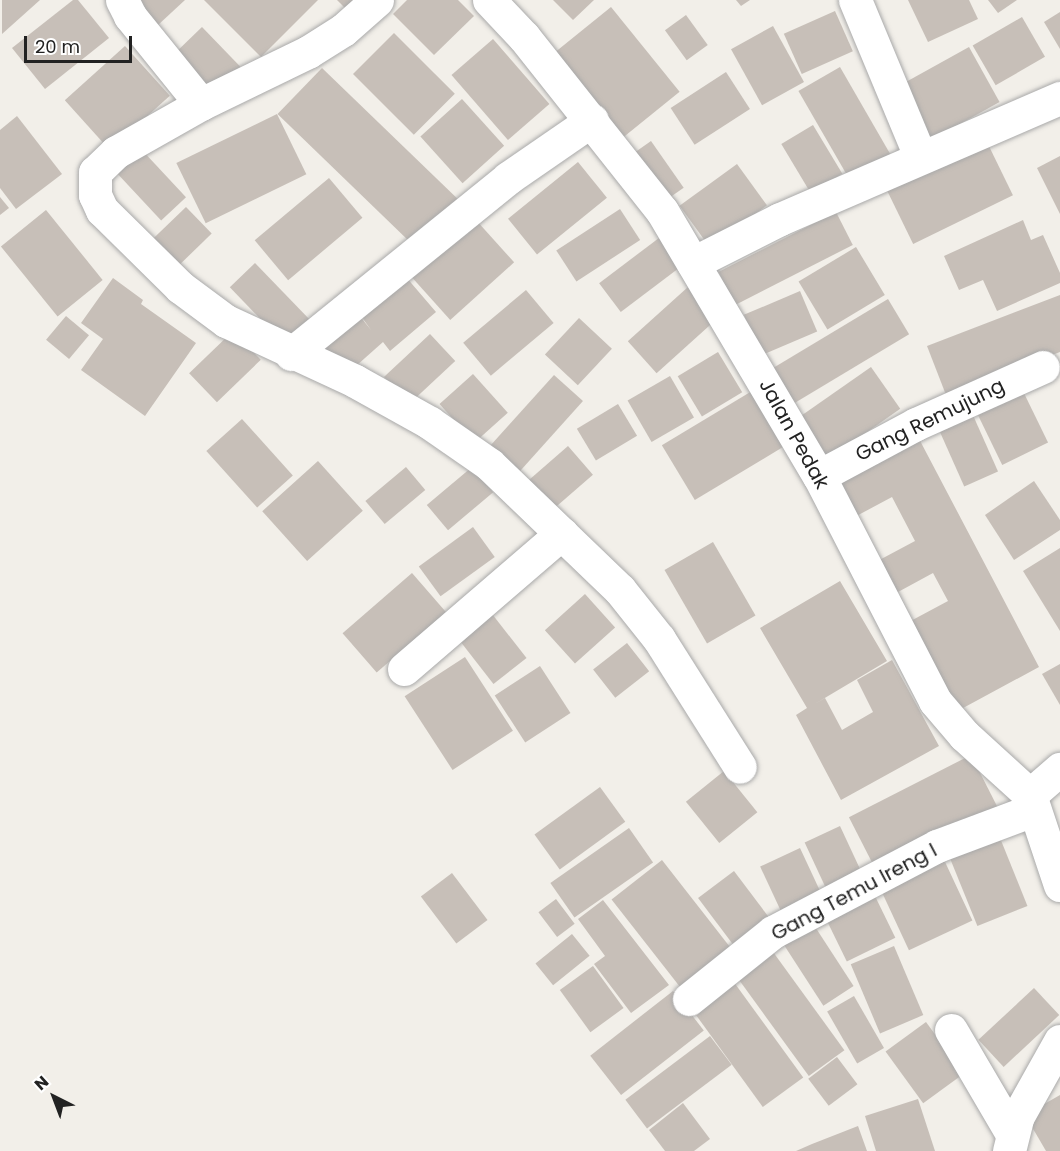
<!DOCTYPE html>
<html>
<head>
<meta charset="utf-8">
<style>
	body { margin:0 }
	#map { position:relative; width:1060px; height:1151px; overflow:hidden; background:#f2efe9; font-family:Poppins,sans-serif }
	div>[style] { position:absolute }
	.building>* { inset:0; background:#c7bfb8; transform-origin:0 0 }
	.roads { filter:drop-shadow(0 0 2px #a9a9a9) drop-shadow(0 0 2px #a9a9a9) }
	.minor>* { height:33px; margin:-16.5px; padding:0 16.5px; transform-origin:16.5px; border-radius:16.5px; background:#fff }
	span { translate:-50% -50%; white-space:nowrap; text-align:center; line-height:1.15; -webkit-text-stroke:4.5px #fff; paint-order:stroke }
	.street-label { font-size:20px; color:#222 }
	.north { position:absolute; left:24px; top:1067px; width:60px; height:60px; -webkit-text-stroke:4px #fff; paint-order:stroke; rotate:318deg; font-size:16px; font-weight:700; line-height:24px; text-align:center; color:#222 }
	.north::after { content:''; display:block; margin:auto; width:21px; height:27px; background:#222; clip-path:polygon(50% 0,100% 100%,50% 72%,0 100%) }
	.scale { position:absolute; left:24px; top:36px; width:108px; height:27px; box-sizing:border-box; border:3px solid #222; border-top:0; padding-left:8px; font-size:18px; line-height:21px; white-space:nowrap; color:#222; -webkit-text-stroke:4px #fff; paint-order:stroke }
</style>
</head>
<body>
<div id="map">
	<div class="building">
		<i style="clip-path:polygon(2px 0,40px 0,2px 34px)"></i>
		<i style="clip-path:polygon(73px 0,78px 0,109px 38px,45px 89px,12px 48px)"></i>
		<i style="clip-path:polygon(135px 0,185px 0,158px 25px)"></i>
		<i style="clip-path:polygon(204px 0,318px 0,261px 57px)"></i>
		<i style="clip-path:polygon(337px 0,360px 0,349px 12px)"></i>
		<i style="clip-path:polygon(407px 0,458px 0,474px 16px,434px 55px,393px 14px)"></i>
		<i style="clip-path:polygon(553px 0,594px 0,573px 20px)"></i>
		<i style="clip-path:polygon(736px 0,750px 0,741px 6px)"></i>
		<i style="clip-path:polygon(908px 0,969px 0,978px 19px,928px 42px)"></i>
		<i style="clip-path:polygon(988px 0,1017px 0,998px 13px)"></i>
		<i style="left:611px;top:7px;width:109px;height:72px;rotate:51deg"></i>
		<i style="left:835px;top:11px;width:44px;height:56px;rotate:66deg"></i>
		<i style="clip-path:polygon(1060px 12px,1060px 49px,1044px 22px)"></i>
		<i style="left:686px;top:15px;width:37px;height:26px;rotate:54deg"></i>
		<i style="left:1022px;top:17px;width:46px;height:57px;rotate:60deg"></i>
		<i style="left:773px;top:26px;width:64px;height:48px;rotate:61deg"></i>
		<i style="left:202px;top:27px;width:57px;height:37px;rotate:46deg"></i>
		<i style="left:394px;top:33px;width:86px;height:58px;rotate:45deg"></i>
		<i style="left:493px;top:39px;width:86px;height:55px;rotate:49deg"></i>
		<i style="left:125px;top:46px;width:67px;height:81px;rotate:48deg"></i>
		<i style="left:969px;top:47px;width:63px;height:84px;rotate:61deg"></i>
		<i style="left:840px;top:67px;width:103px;height:48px;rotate:60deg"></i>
		<i style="left:322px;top:68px;width:192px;height:64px;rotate:44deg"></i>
		<i style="left:726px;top:72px;width:44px;height:66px;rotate:57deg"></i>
		<i style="left:462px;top:99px;width:63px;height:56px;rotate:48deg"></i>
		<i style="left:277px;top:114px;width:67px;height:112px;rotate:64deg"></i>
		<i style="clip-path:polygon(17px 116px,62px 174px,16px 209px,0 188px,0 130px)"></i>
		<i style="left:813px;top:125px;width:57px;height:37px;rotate:59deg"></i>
		<i style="left:984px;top:136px;width:66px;height:111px;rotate:64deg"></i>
		<i style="left:651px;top:141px;width:57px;height:29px;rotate:55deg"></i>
		<i style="left:141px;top:149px;width:66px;height:34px;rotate:47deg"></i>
		<i style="clip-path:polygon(1060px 156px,1060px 214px,1037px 168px)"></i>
		<i style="left:578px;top:162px;width:46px;height:90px;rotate:51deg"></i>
		<i style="left:737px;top:164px;width:51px;height:71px;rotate:54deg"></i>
		<i style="left:329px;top:178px;width:52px;height:97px;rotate:50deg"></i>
		<i style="clip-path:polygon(0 197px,9px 208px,0 215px)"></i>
		<i style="left:186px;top:207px;width:37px;height:52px;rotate:46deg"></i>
		<i style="left:620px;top:209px;width:37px;height:76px;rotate:57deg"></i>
		<i style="left:46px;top:210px;width:90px;height:58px;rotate:51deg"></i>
		<i style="left:836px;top:212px;width:37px;height:132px;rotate:63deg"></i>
		<i style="left:476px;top:220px;width:57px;height:86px;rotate:48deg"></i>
		<i style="clip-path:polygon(1023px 220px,1031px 240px,1043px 235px,1060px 273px,1060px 283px,997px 311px,983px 280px,959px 290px,944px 256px)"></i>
		<i style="left:659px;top:238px;width:36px;height:75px;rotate:53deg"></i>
		<i style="left:856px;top:247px;width:56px;height:67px;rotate:59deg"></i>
		<i style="left:255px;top:263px;width:81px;height:35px;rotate:46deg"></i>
		<i style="clip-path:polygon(406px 277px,436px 312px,390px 351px,383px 342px,347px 374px,323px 347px,359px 315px,371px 330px,361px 316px)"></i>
		<i style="clip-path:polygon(113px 278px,143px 300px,141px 304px,196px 343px,145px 416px,81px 370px,103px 339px,81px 323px)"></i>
		<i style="left:688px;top:287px;width:43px;height:81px;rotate:48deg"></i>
		<i style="left:526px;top:290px;width:43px;height:82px;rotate:50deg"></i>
		<i style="left:800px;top:291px;width:44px;height:61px;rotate:67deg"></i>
		<i style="clip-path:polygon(1060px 295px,1060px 352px,946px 395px,927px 346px)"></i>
		<i style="left:888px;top:299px;width:41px;height:136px;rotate:59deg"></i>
		<i style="left:66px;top:316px;width:30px;height:31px;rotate:40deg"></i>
		<i style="left:579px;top:318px;width:45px;height:50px;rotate:43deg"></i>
		<i style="left:233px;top:331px;width:40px;height:61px;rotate:46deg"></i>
		<i style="left:430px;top:334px;width:37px;height:63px;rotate:47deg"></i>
		<i style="left:718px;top:352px;width:47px;height:47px;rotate:59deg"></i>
		<i style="left:871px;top:367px;width:51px;height:90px;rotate:55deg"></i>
		<i style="left:473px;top:374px;width:52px;height:45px;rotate:48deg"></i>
		<i style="left:554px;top:375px;width:39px;height:101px;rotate:42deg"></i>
		<i style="left:670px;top:376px;width:48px;height:49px;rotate:60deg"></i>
		<i style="left:1020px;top:385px;width:64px;height:51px;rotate:64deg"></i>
		<i style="left:757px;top:388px;width:64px;height:111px;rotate:59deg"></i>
		<i style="left:618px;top:404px;width:37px;height:48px;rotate:59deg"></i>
		<i style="left:972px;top:413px;width:64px;height:37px;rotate:66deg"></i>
		<i style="left:242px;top:419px;width:76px;height:48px;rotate:48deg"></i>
		<i style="clip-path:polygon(917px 435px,1039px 667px,952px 714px,905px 624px,948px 601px,933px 573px,887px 598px,870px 565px,915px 541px,892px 497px,849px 520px,828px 482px)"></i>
		<i style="left:568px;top:446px;width:38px;height:54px;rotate:49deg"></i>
		<i style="left:318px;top:461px;width:67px;height:75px;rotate:48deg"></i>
		<i style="left:406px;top:467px;width:30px;height:53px;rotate:50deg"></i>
		<i style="left:472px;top:467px;width:33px;height:59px;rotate:50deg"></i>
		<i style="clip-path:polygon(1034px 481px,1060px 520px,1060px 530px,1014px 560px,985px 515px)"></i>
		<i style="left:473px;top:527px;width:37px;height:67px;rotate:54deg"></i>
		<i style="left:713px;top:542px;width:85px;height:56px;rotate:60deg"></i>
		<i style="clip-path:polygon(1060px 548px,1060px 631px,1023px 571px)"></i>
		<i style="left:412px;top:573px;width:52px;height:92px;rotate:49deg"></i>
		<i style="clip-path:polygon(840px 581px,887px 661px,813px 705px,825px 698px,842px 730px,873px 712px,857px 680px,892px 660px,939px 746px,841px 800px,796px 715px,807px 708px,760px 628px)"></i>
		<i style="left:585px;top:594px;width:45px;height:54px;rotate:48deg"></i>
		<i style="left:489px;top:610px;width:61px;height:42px;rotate:52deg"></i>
		<i style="left:627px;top:643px;width:36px;height:43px;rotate:52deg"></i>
		<i style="left:465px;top:657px;width:88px;height:72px;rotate:57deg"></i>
		<i style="clip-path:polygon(1060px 664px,1060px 705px,1042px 674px)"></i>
		<i style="left:540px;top:666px;width:56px;height:54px;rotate:57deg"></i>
		<i style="left:971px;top:755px;width:65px;height:137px;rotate:63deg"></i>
		<i style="left:724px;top:771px;width:53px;height:49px;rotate:51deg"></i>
		<i style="left:600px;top:787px;width:43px;height:81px;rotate:54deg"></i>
		<i style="left:840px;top:826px;width:57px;height:39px;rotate:65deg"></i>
		<i style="left:629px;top:828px;width:42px;height:96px;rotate:55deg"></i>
		<i style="left:996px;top:828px;width:84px;height:54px;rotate:68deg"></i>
		<i style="left:800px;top:848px;width:56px;height:44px;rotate:65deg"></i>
		<i style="left:939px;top:849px;width:79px;height:70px;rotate:65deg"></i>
		<i style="left:662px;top:860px;width:124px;height:64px;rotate:52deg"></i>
		<i style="left:734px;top:871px;width:69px;height:45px;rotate:53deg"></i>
		<i style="left:452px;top:873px;width:59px;height:39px;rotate:53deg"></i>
		<i style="left:873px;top:892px;width:51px;height:54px;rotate:64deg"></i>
		<i style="left:556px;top:899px;width:31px;height:22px;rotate:53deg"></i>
		<i style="clip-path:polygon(603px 900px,669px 985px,631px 1013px,594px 964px,605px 956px,578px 919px)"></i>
		<i style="left:810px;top:919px;width:80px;height:36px;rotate:57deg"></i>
		<i style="left:572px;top:934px;width:28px;height:47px;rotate:51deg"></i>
		<i style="left:768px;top:945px;width:130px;height:44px;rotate:54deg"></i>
		<i style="left:894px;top:946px;width:75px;height:47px;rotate:67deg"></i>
		<i style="left:593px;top:966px;width:52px;height:41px;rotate:54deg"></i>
		<i style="left:728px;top:974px;width:128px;height:50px;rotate:54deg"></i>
		<i style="left:1034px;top:988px;width:37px;height:76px;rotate:47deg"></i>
		<i style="left:673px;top:991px;width:50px;height:105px;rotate:52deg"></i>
		<i style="left:854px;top:996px;width:60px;height:31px;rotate:60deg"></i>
		<i style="left:926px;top:1022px;width:64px;height:50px;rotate:54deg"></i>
		<i style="left:710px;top:1036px;width:36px;height:106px;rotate:53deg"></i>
		<i style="left:837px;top:1057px;width:34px;height:36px;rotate:53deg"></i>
		<i style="clip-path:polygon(1060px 1095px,1060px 1151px,1046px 1151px,1025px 1115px)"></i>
		<i style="clip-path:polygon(918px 1099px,935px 1151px,876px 1151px,865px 1116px)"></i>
		<i style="clip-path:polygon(683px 1103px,710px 1139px,694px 1151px,665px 1151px,649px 1130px)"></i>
		<i style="clip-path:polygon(858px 1126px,867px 1151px,796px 1151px,812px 1144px)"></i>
	</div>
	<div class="roads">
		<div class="minor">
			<i style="left:122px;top:0;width:18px;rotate:63deg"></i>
			<i style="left:130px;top:16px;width:113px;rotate:51.1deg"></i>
			<i style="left:377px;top:0;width:45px;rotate:138.6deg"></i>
			<i style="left:343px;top:30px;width:41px;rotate:147.8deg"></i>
			<i style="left:308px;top:52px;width:119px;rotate:154.1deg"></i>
			<i style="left:201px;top:104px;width:98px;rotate:150.5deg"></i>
			<i style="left:116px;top:152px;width:29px;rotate:136deg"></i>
			<i style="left:95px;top:172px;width:23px;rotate:90deg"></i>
			<i style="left:95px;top:195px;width:17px;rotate:65deg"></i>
			<i style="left:102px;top:210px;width:110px;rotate:44.6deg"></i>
			<i style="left:180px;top:287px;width:57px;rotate:36.5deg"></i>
			<i style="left:226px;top:321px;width:142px;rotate:24.9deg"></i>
			<i style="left:355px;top:381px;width:86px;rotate:29.2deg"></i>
			<i style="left:430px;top:423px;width:72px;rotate:34.8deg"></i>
			<i style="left:489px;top:464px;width:182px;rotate:43.9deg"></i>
			<i style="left:620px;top:590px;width:63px;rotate:51.5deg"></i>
			<i style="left:659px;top:639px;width:151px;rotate:57.7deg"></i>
			<i style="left:489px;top:0;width:51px;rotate:46.6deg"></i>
			<i style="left:524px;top:37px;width:222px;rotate:51.6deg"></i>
			<i style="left:662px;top:211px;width:308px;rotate:59.4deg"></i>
			<i style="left:819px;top:476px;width:253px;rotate:62.7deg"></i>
			<i style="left:935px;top:701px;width:45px;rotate:49.5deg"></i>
			<i style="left:964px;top:735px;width:89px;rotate:42.3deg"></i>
			<i style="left:1030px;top:795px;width:95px;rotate:71.6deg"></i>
			<i style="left:855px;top:0;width:169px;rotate:67.4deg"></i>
			<i style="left:693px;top:263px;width:97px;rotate:-26.8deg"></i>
			<i style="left:780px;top:219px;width:305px;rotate:-23.4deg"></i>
			<i style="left:291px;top:354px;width:279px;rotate:-39deg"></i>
			<i style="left:508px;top:178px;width:102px;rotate:-34.6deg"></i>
			<i style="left:819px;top:476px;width:110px;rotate:-28.2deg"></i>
			<i style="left:916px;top:424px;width:139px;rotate:-24.2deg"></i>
			<i style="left:404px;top:669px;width:208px;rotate:-40.7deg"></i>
			<i style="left:1030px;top:795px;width:40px;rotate:-41deg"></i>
			<i style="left:689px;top:999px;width:107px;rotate:-38.6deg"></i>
			<i style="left:773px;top:932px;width:185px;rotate:-27.7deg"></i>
			<i style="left:937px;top:846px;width:103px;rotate:-20.6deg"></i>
			<i style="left:951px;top:1030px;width:121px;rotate:59.6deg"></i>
			<i style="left:1009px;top:1151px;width:36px;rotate:-76deg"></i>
			<i style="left:1018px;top:1116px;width:86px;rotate:-60.8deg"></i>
		</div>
	</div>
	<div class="street-label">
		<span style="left:930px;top:420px;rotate:-26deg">Gang Remujung</span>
		<span style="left:794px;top:434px;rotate:61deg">Jalan Pedak</span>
		<span style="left:854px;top:892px;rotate:-28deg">Gang Temu Ireng I</span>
	</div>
	<div class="north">N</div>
	<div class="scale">20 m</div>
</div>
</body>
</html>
